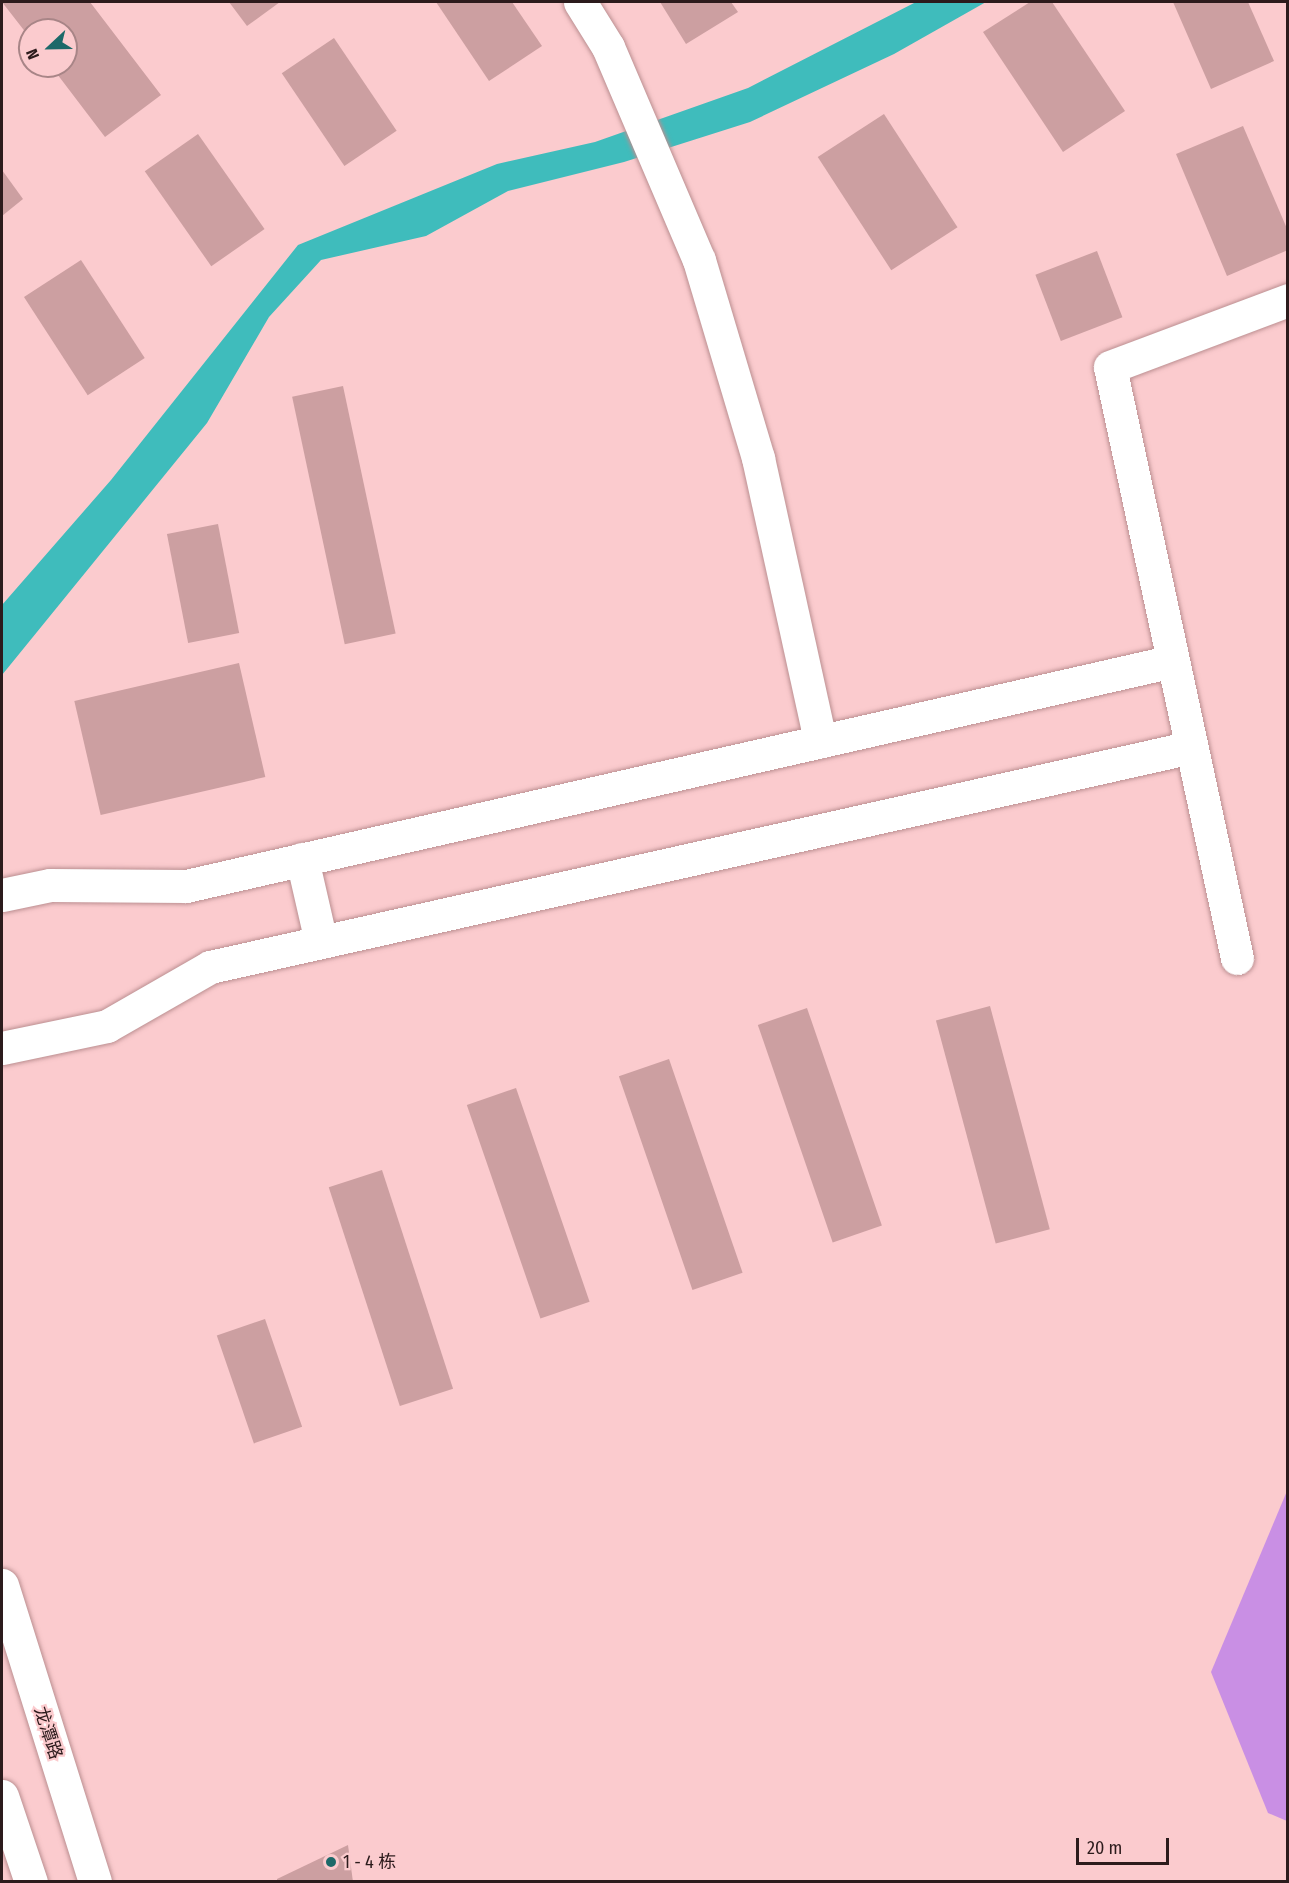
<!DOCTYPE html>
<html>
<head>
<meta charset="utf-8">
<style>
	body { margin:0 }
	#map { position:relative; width:1289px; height:1883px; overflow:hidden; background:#fbcbce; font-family:"Fira Sans Condensed","Noto Sans SC",sans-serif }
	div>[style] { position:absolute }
	.forest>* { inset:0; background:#c98fe4 }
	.water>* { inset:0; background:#3fbcbc }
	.building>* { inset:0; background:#cc9fa1; transform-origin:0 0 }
	.roads { filter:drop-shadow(0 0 2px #bb8f91) drop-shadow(0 0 2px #bb8f91) }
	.minor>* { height:33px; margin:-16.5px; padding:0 16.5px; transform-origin:16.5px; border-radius:16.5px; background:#fff }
	.major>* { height:33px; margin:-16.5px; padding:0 16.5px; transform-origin:16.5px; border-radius:16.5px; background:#fff }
	.dots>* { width:16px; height:16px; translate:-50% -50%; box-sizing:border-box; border:3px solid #fbcbce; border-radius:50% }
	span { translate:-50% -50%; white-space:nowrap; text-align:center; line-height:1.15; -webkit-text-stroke:4.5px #fbcbce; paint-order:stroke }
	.street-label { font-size:18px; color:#2c1b1c }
	.poi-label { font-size:18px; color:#2c1b1c }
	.left { translate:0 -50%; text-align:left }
	.frame { position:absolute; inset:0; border:3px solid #2c1b1c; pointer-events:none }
	.north { position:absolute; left:18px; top:18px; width:60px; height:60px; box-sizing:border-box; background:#fbcbce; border:2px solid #a88587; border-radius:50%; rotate:248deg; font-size:16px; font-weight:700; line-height:24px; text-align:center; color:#2c1b1c }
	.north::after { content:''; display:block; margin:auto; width:21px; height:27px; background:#1c6969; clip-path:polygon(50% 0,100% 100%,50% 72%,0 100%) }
	.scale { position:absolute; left:1076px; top:1838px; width:93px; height:27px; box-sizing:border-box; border:3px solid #2c1b1c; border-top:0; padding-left:8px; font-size:18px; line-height:21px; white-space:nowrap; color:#2c1b1c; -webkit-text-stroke:4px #fbcbce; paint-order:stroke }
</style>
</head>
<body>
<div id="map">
	<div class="forest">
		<i style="clip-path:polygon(1287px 1491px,1288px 1821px,1287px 1821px,1268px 1813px,1211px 1672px)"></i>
	</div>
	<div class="water">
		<i style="clip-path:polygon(916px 2px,986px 2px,894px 54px,750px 122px,624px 162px,508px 191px,426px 236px,321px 260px,269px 317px,207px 423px,2px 675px,2px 605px,111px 480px,298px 245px,497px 164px,595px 142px,748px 88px)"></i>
	</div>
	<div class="building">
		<i style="clip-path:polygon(2px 2px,90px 2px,161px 95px,105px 137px,51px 66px,66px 66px,66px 30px,30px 30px,30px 38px)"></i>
		<i style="clip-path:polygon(229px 2px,280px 2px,247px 26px)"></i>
		<i style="clip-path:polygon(436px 2px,512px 2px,542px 46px,489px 81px)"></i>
		<i style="clip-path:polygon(660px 2px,731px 2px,738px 12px,686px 44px)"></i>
		<i style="clip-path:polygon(1030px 2px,1052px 2px,1125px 111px,1063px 152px,983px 32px)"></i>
		<i style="clip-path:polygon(1173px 2px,1248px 2px,1274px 61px,1211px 89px)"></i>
		<i style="left:334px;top:38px;width:112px;height:63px;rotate:56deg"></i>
		<i style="left:884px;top:114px;width:135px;height:79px;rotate:57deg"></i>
		<i style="clip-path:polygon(1243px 126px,1288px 231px,1288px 250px,1227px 276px,1176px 154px)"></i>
		<i style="left:198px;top:134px;width:116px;height:65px;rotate:55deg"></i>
		<i style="clip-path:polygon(2px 170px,23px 199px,2px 216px)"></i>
		<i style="left:1097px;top:251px;width:71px;height:66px;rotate:69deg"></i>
		<i style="left:81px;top:260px;width:117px;height:68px;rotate:57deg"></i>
		<i style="left:343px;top:386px;width:253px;height:52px;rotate:78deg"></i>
		<i style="left:218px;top:524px;width:111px;height:52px;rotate:79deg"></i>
		<i style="left:239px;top:663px;width:117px;height:169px;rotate:77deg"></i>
		<i style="left:990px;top:1006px;width:231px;height:56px;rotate:75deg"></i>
		<i style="left:807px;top:1008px;width:230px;height:52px;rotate:71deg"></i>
		<i style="left:669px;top:1059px;width:226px;height:53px;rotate:71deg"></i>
		<i style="left:516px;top:1088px;width:226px;height:52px;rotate:71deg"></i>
		<i style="left:382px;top:1170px;width:230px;height:56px;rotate:72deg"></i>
		<i style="left:265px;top:1319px;width:114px;height:51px;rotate:71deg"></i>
		<i style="clip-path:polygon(348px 1845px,353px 1882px,277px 1882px,277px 1879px)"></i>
	</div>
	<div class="roads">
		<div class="minor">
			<i style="left:580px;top:2px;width:53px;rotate:58.1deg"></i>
			<i style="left:608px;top:47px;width:232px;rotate:66.9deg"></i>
			<i style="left:699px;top:260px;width:207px;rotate:73.4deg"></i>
			<i style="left:758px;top:458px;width:290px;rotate:77.6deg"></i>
			<i style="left:302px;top:859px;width:85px;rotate:77.1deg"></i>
			<i style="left:2px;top:895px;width:49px;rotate:-11.8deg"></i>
			<i style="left:50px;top:885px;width:136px;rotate:0.4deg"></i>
			<i style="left:186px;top:886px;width:1012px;rotate:-12.84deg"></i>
			<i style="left:1237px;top:958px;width:604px;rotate:-102.13deg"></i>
			<i style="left:1110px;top:367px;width:190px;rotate:-20.6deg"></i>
			<i style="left:2px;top:1048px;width:107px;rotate:-11.8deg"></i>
			<i style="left:107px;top:1026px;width:119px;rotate:-29.8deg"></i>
			<i style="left:210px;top:967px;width:1006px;rotate:-12.63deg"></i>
		</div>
		<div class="major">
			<i style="left:2px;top:1585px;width:311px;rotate:72.6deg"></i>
			<i style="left:2px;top:1796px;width:91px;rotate:71.4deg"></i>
		</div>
	</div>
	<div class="dots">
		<i style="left:331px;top:1862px;background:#1c6969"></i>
	</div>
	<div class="street-label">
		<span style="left:48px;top:1733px;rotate:72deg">龙潭路</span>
	</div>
	<div class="poi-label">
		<span class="left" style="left:343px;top:1862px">1 - 4 栋</span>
	</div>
	<div class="frame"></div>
	<div class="north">N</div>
	<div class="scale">20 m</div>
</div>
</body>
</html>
